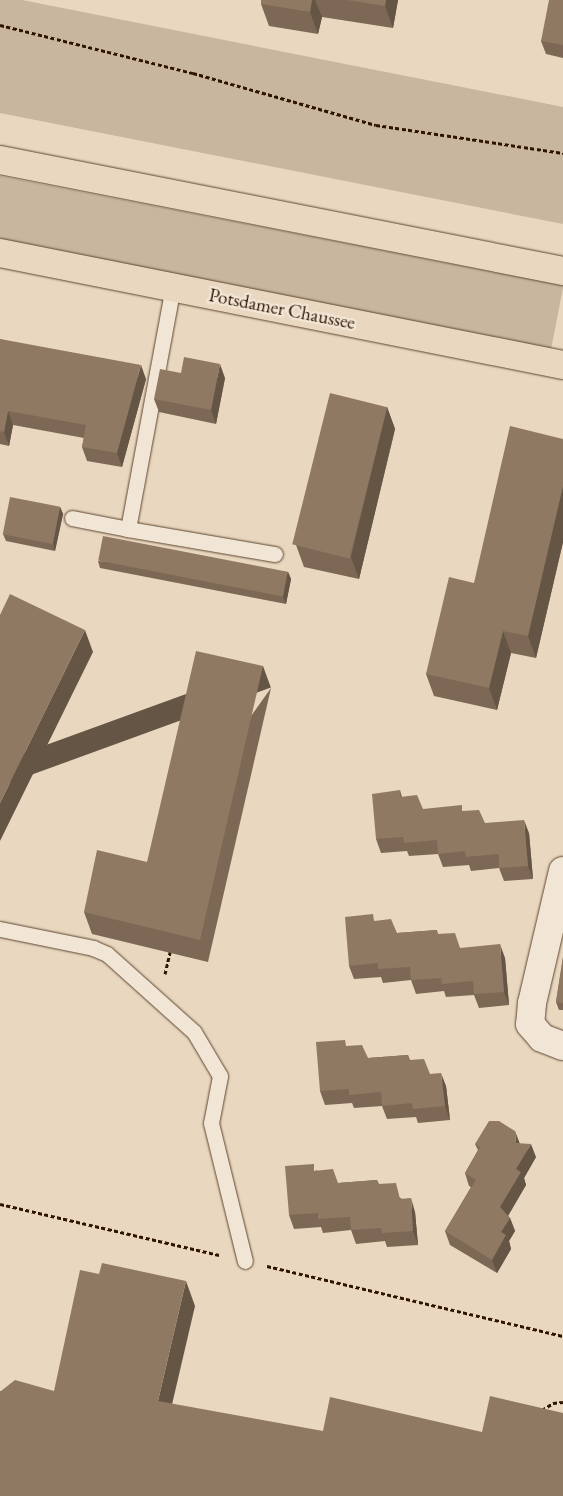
<!DOCTYPE html>
<html>
<head>
<meta charset="utf-8">
<style>
	body { margin:0 }
	#map { position:relative; width:563px; height:1496px; overflow:hidden; background:#e9d7bf; font-family:"EB Garamond",serif }
	div>[style] { position:absolute }
	.green>* { inset:0; background:#c9b69f; transform-origin:0 0 }
	.path>* { height:3px; margin-top:-1.5px; transform-origin:0; background:repeating-linear-gradient(90deg,#2f1400 0 4px,transparent 0 6.5px) }
	.roads { filter:drop-shadow(0 0 1px #5e4530) drop-shadow(0 0 1px #5e4530) }
	.service>* { height:15px; margin:-7.5px; padding:0 7.5px; transform-origin:7.5px; border-radius:7.5px; background:#f1e5d5 }
	.minor>* { height:28px; margin:-14px; padding:0 14px; transform-origin:14px; border-radius:14px; background:#f1e5d5 }
	.primary>* { height:28px; margin:-14px; padding:0 14px; transform-origin:14px; border-radius:14px; background:#e9d7bf }
	.wall>* { inset:0; background:#7c6855 }
	.shaded-wall>* { inset:0; background:#655545; transform-origin:0 0 }
	.building>* { inset:0; background:#907963; transform-origin:0 0 }
	span { translate:-50% -50%; white-space:nowrap; text-align:center; line-height:1.15; -webkit-text-stroke:5px #f1e5d5; paint-order:stroke }
	.street-label { font-size:19px; color:#2f1400 }
</style>
</head>
<body>
<div id="map">
	<div class="green">
		<i style="clip-path:polygon(0 0,22px 0,563px 107px,563px 224px,0 113px)"></i>
		<i style="left:0;top:176px;width:574px;height:64px;rotate:11deg"></i>
	</div>
	<div class="path">
		<i style="left:0;top:25px;width:199px;rotate:14deg"></i>
		<i style="left:193px;top:73px;width:190px;rotate:15.9deg"></i>
		<i style="left:376px;top:125px;width:189px;rotate:8.5deg"></i>
		<i style="left:165px;top:974px;width:23px;rotate:-77deg"></i>
		<i style="left:0;top:1204px;width:225px;rotate:13.1deg"></i>
		<i style="left:267px;top:1266px;width:304px;rotate:13.3deg"></i>
		<i style="left:542px;top:1410px;width:13px;rotate:-32deg"></i>
		<i style="left:553px;top:1403px;width:10px;rotate:-6deg"></i>
	</div>
	<div class="roads">
		<div class="service">
			<i style="left:72px;top:518px;width:57px;rotate:11.1deg"></i>
			<i style="left:128px;top:529px;width:246px;rotate:-79.5deg"></i>
			<i style="left:128px;top:529px;width:149px;rotate:9.7deg"></i>
			<i style="left:0;top:929px;width:95px;rotate:11.5deg"></i>
			<i style="left:93px;top:948px;width:15px;rotate:23deg"></i>
			<i style="left:107px;top:954px;width:117px;rotate:41.9deg"></i>
			<i style="left:194px;top:1032px;width:51px;rotate:59.4deg"></i>
			<i style="left:220px;top:1076px;width:48px;rotate:100.8deg"></i>
			<i style="left:211px;top:1123px;width:142px;rotate:76.2deg"></i>
		</div>
		<div class="minor">
			<i style="left:563px;top:871px;width:136px;rotate:103.2deg"></i>
			<i style="left:532px;top:1003px;width:21px;rotate:95deg"></i>
			<i style="left:530px;top:1024px;width:18px;rotate:49deg"></i>
			<i style="left:542px;top:1038px;width:22px;rotate:21deg"></i>
		</div>
		<div class="primary">
			<i style="left:0;top:160px;width:574px;rotate:11.15deg"></i>
			<i style="left:0;top:253px;width:574px;rotate:11.25deg"></i>
		</div>
	</div>
	<div class="wall">
		<i style="clip-path:polygon(261px 0,398px 0,393px 28px,322px 17px,318px 34px,269px 26px,261px 4px)"></i>
		<i style="clip-path:polygon(563px 0,563px 58px,546px 54px,541px 41px)"></i>
		<i style="clip-path:polygon(0 339px,146px 379px,122px 467px,87px 461px,82px 447px,84px 438px,13px 425px,9px 446px,0 444px)"></i>
		<i style="clip-path:polygon(181px 373px,225px 378px,216px 424px,159px 412px,154px 399px)"></i>
		<i style="clip-path:polygon(387px 407px,395px 429px,359px 579px,304px 567px,296px 545px)"></i>
		<i style="clip-path:polygon(563px 439px,563px 542px,536px 658px,511px 653px,497px 710px,434px 696px,426px 674px,474px 583px)"></i>
		<i style="clip-path:polygon(60px 507px,63px 514px,55px 551px,6px 541px,3px 534px)"></i>
		<i style="clip-path:polygon(98px 561px,288px 572px,291px 579px,286px 604px,100px 568px)"></i>
		<i style="clip-path:polygon(271px 688px,208px 962px,92px 934px,84px 912px,147px 862px)"></i>
		<i style="clip-path:polygon(400px 790px,402px 797px,423px 809px,464px 811px,485px 823px,529px 833px,533px 879px,504px 881px,499px 868px,471px 871px,469px 865px,443px 867px,438px 854px,409px 856px,407px 851px,381px 853px,376px 839px)"></i>
		<i style="clip-path:polygon(376px 921px,397px 933px,437px 930px,438px 934px,460px 948px,505px 958px,509px 1005px,479px 1008px,474px 995px,446px 997px,444px 991px,416px 994px,411px 980px,383px 983px,381px 977px,354px 979px,349px 966px)"></i>
		<i style="clip-path:polygon(563px 957px,563px 1010px,559px 1010px,556px 1002px)"></i>
		<i style="clip-path:polygon(347px 1046px,368px 1058px,408px 1055px,410px 1060px,430px 1074px,446px 1086px,450px 1120px,418px 1123px,416px 1117px,387px 1119px,382px 1106px,354px 1108px,352px 1103px,325px 1105px,320px 1091px)"></i>
		<i style="clip-path:polygon(475px 1144px,520px 1144px,536px 1157px,524px 1178px,526px 1185px,508px 1216px,510px 1218px,515px 1231px,509px 1241px,511px 1249px,497px 1273px,450px 1245px,445px 1231px,471px 1187px,469px 1186px,465px 1173px,478px 1150px)"></i>
		<i style="clip-path:polygon(316px 1170px,338px 1183px,377px 1180px,379px 1184px,402px 1199px,415px 1212px,418px 1245px,387px 1247px,385px 1241px,356px 1244px,351px 1230px,323px 1233px,321px 1227px,294px 1229px,289px 1215px)"></i>
	</div>
	<div class="shaded-wall">
		<i style="clip-path:polygon(312px 0,315px 0,322px 17px,318px 34px,310px 12px)"></i>
		<i style="clip-path:polygon(386px 0,398px 0,393px 28px,385px 6px)"></i>
		<i style="clip-path:polygon(220px 364px,225px 378px,216px 424px,211px 410px)"></i>
		<i style="clip-path:polygon(141px 365px,146px 379px,122px 467px,117px 453px)"></i>
		<i style="clip-path:polygon(387px 407px,395px 429px,359px 579px,351px 557px)"></i>
		<i style="clip-path:polygon(8px 411px,13px 425px,9px 446px,4px 432px)"></i>
		<i style="clip-path:polygon(563px 486px,563px 542px,536px 658px,528px 636px)"></i>
		<i style="clip-path:polygon(60px 507px,63px 514px,55px 551px,53px 543px)"></i>
		<i style="clip-path:polygon(288px 572px,291px 579px,286px 604px,283px 597px)"></i>
		<i style="clip-path:polygon(85px 630px,93px 652px,0 841px,0 803px)"></i>
		<i style="clip-path:polygon(503px 631px,511px 653px,497px 710px,489px 688px)"></i>
		<i style="left:263px;top:666px;width:23px;height:281px;rotate:70deg"></i>
		<i style="clip-path:polygon(524px 820px,529px 833px,533px 879px,528px 866px)"></i>
		<i style="clip-path:polygon(500px 944px,505px 958px,509px 1005px,504px 992px)"></i>
		<i style="clip-path:polygon(441px 1073px,446px 1086px,450px 1120px,445px 1106px)"></i>
		<i style="clip-path:polygon(515px 1131px,520px 1144px,516px 1143px)"></i>
		<i style="clip-path:polygon(531px 1144px,536px 1157px,524px 1178px,526px 1185px,505px 1221px,500px 1207px,516px 1169px)"></i>
		<i style="clip-path:polygon(411px 1198px,415px 1212px,418px 1245px,413px 1231px)"></i>
		<i style="clip-path:polygon(510px 1218px,515px 1231px,509px 1241px,511px 1249px,497px 1273px,492px 1260px,501px 1232px)"></i>
		<i style="clip-path:polygon(186px 1281px,195px 1306px,167px 1426px,158px 1401px)"></i>
	</div>
	<div class="building">
		<i style="clip-path:polygon(261px 0,312px 0,310px 12px,261px 4px)"></i>
		<i style="clip-path:polygon(347px 0,386px 0,385px 6px)"></i>
		<i style="clip-path:polygon(549px 0,563px 0,563px 45px,541px 41px)"></i>
		<i style="clip-path:polygon(0 339px,141px 365px,117px 453px,82px 447px,86px 425px,8px 411px,4px 432px,0 431px)"></i>
		<i style="clip-path:polygon(184px 357px,220px 364px,211px 410px,154px 399px,160px 369px,181px 373px)"></i>
		<i style="left:330px;top:393px;width:59px;height:156px;rotate:14deg"></i>
		<i style="clip-path:polygon(510px 426px,563px 439px,563px 486px,528px 636px,503px 631px,489px 688px,426px 674px,449px 577px,474px 583px)"></i>
		<i style="left:10px;top:497px;width:51px;height:38px;rotate:11deg"></i>
		<i style="left:103px;top:536px;width:188px;height:25px;rotate:11deg"></i>
		<i style="clip-path:polygon(10px 594px,85px 630px,0 803px,0 615px)"></i>
		<i style="clip-path:polygon(196px 651px,263px 666px,200px 940px,84px 912px,97px 850px,147px 862px)"></i>
		<i style="clip-path:polygon(400px 790px,400px 797px,417px 795px,423px 809px,462px 805px,462px 811px,479px 810px,485px 823px,524px 820px,528px 866px,499px 868px,499px 854px,466px 857px,465px 851px,438px 854px,437px 840px,404px 843px,403px 837px,376px 839px,372px 794px)"></i>
		<i style="clip-path:polygon(373px 914px,374px 921px,391px 919px,397px 933px,437px 930px,437px 934px,455px 933px,460px 948px,500px 944px,504px 992px,474px 994px,473px 981px,442px 984px,441px 978px,411px 980px,410px 967px,378px 969px,378px 963px,349px 966px,345px 917px)"></i>
		<i style="clip-path:polygon(563px 957px,563px 1003px,556px 1002px)"></i>
		<i style="clip-path:polygon(345px 1040px,346px 1046px,362px 1045px,368px 1058px,408px 1055px,409px 1060px,424px 1059px,430px 1074px,441px 1073px,445px 1106px,413px 1109px,412px 1103px,382px 1106px,381px 1092px,349px 1095px,349px 1089px,320px 1091px,316px 1042px)"></i>
		<i style="clip-path:polygon(489px 1121px,499px 1121px,515px 1131px,516px 1143px,531px 1144px,516px 1169px,521px 1172px,500px 1207px,510px 1218px,501px 1232px,506px 1235px,492px 1260px,445px 1231px,476px 1180px,465px 1173px,480px 1147px,475px 1144px)"></i>
		<i style="clip-path:polygon(314px 1164px,314px 1171px,333px 1169px,338px 1183px,377px 1180px,378px 1184px,396px 1183px,400px 1199px,411px 1198px,413px 1231px,382px 1233px,381px 1228px,351px 1230px,350px 1217px,318px 1219px,318px 1213px,289px 1215px,285px 1166px)"></i>
		<i style="clip-path:polygon(102px 1263px,186px 1281px,158px 1401px,323px 1431px,330px 1397px,482px 1432px,490px 1396px,563px 1413px,563px 1496px,0 1496px,0 1391px,1px 1391px,15px 1380px,54px 1391px,80px 1270px,99px 1274px)"></i>
	</div>
	<div class="street-label">
		<span style="left:282px;top:309px;rotate:11deg">Potsdamer Chaussee</span>
	</div>
</div>
</body>
</html>
